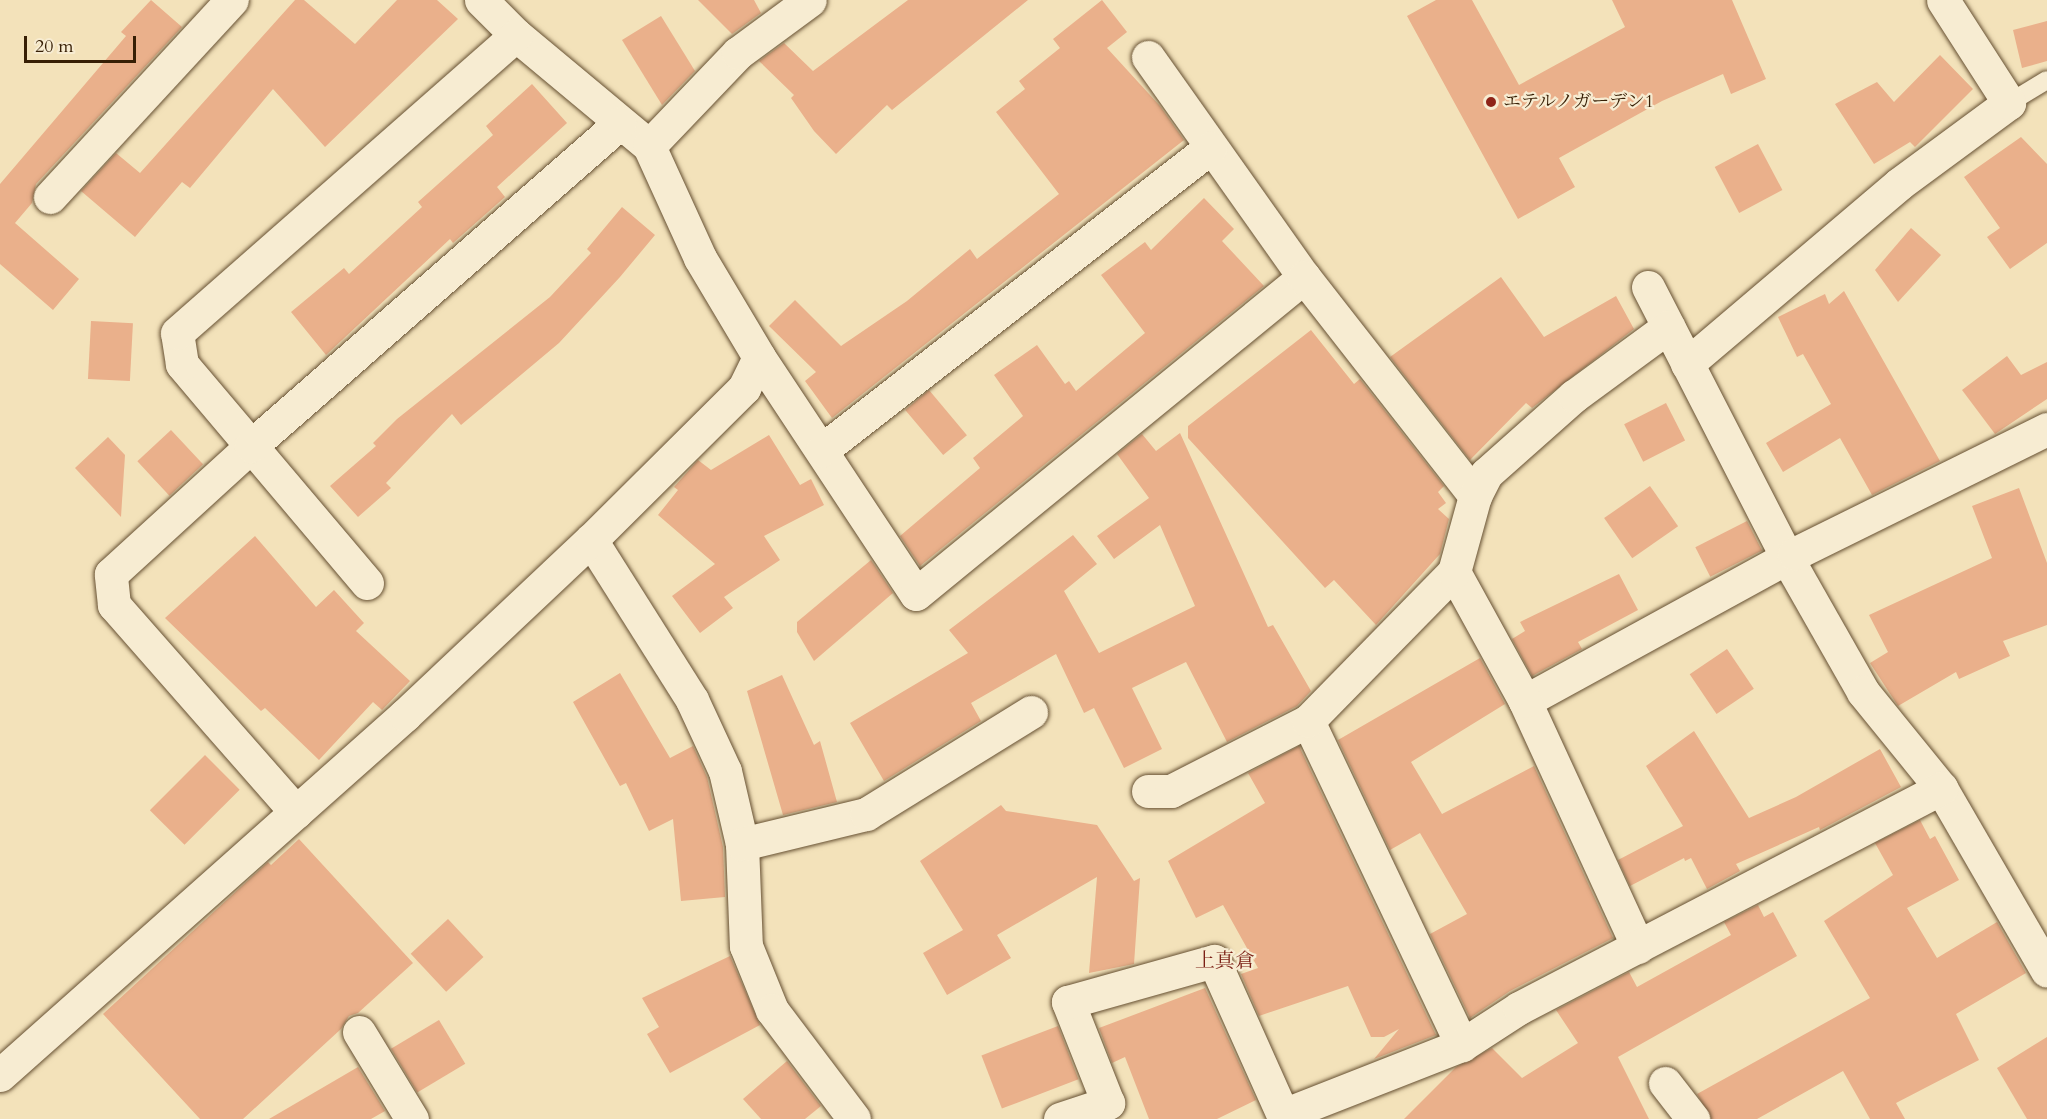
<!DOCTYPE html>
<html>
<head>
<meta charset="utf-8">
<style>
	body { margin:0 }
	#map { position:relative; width:2047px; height:1119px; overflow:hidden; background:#f3e2ba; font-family:Cardo,"Noto Serif JP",serif }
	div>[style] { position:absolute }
	.building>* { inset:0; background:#eab08b; transform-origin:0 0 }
	.roads { filter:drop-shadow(0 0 2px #665032) drop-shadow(0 0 2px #665032) }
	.service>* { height:18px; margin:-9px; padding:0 9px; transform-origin:9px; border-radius:9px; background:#f7ecd2 }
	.minor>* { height:33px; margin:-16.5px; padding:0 16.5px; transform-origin:16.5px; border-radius:16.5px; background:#f7ecd2 }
	.dots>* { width:16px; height:16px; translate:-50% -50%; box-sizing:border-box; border:3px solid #f7ecd2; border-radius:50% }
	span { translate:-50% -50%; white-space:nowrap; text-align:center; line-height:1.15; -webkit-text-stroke:4.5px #f7ecd2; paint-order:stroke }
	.poi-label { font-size:18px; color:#371f05 }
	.left { translate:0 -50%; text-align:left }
	.neighbourhood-label { font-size:20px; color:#7a1f14 }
	.scale { position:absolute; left:24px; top:36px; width:112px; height:27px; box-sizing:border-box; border:3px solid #371f05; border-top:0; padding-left:8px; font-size:18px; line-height:21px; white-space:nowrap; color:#371f05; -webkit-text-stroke:4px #f7ecd2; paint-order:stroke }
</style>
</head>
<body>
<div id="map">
	<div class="building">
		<i style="clip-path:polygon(151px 0,182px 27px,36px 184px,32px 203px,15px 223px,79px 279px,53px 310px,0 264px,0 184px,126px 36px,121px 32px)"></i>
		<i style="clip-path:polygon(295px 0,304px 0,355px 44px,397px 0,437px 0,458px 19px,325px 147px,273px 89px,190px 188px,182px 182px,135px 237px,81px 191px,116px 153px,140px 173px)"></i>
		<i style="clip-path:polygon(698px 0,754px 0,761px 13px,732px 34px)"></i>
		<i style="clip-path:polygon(908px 0,1028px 0,892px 110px,887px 105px,836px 154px,814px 131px,791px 98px,794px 95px,759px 61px,784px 43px,813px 71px)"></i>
		<i style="clip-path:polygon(1102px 0,1127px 32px,1107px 48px,1160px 106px,1184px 140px,832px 418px,805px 381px,816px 372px,769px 326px,795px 300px,841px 346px,907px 301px,970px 249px,977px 259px,1059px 194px,996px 112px,1025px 89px,1019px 81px,1060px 48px,1053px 39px)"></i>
		<i style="clip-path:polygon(1436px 0,1472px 0,1519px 85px,1625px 27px,1612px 0,1732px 0,1766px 79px,1731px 94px,1723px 74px,1662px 101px,1559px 158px,1575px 187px,1518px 219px,1407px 16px)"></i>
		<i style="clip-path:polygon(661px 16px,695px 71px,662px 105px,622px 40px)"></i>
		<i style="clip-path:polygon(2047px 21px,2047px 61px,2022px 68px,2013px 30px)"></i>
		<i style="clip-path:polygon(1940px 55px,1973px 89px,1915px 147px,1910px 142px,1874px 164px,1835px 104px,1877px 82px,1894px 102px)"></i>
		<i style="clip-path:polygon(532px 84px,567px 123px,497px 187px,505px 197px,453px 243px,450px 239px,326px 355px,291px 312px,344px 268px,349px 274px,422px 207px,418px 202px,493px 135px,486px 126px)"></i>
		<i style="clip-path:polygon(2021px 137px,2047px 164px,2047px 243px,2010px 269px,1987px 237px,2000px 228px,1964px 177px)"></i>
		<i style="left:1758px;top:144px;width:52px;height:49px;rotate:62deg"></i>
		<i style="clip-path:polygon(1204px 198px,1234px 229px,1222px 241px,1264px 286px,920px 566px,900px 536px,980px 468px,973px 458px,1023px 416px,994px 375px,1037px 345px,1065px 384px,1069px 381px,1076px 391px,1145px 333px,1101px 275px,1145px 242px,1151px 250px)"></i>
		<i style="clip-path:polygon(622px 207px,655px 235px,620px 277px,559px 343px,461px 425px,452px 414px,386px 483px,391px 488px,358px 517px,330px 486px,376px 446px,373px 443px,397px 419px,550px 297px,591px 253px,587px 249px)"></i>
		<i style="clip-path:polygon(1911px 228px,1941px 255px,1898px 302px,1875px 270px)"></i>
		<i style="clip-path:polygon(1501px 277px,1544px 337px,1616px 296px,1634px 329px,1532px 408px,1526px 403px,1470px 460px,1390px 357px)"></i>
		<i style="clip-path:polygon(1844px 291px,1940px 461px,1872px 495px,1840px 438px,1783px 472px,1766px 443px,1831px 404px,1803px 354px,1797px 357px,1778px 317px,1825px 294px,1829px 304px)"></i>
		<i style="left:91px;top:321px;width:42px;height:58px;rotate:3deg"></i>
		<i style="clip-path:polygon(1311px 330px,1354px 384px,1360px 379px,1444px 486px,1438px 492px,1446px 503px,1438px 509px,1449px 519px,1440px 554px,1376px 625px,1334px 580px,1325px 588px,1188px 438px,1188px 426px)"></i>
		<i style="clip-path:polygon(2007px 356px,2021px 375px,2047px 362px,2047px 399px,1995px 434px,1962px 390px)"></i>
		<i style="left:929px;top:390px;width:59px;height:31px;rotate:50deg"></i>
		<i style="left:1666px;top:403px;width:42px;height:47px;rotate:63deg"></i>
		<i style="left:171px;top:430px;width:47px;height:46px;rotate:47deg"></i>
		<i style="clip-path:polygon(1180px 433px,1268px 627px,1273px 625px,1311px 691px,1297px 706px,1227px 742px,1186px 662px,1132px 688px,1162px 749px,1124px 768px,1094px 708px,1084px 713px,1056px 654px,971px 703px,981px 721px,884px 781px,850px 723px,968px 653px,949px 630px,1073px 535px,1097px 564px,1064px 591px,1099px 653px,1195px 606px,1160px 525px,1114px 559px,1097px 536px,1149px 498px,1117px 454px,1142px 434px,1156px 451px)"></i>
		<i style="clip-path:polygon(769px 435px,800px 485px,811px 479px,824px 505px,764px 536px,780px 560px,724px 597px,733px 608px,700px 633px,672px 596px,715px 564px,658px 515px,678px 490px,674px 487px,698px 460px,711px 470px)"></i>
		<i style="clip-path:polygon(108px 437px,125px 455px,121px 517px,75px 468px)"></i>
		<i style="left:1650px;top:486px;width:49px;height:56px;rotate:55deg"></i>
		<i style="clip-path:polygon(2019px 488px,2047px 563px,2047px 625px,2003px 641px,2010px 656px,1959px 679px,1956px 672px,1898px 706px,1870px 663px,1888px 652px,1869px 615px,1992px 558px,1972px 506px)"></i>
		<i style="left:1747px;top:521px;width:33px;height:58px;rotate:63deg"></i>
		<i style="clip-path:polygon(255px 536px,316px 607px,334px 590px,364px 623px,356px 631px,410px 681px,382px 710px,373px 702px,319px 760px,265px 708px,261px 711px,165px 618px)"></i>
		<i style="clip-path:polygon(871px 560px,893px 593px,814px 661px,797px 632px,797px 622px)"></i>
		<i style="clip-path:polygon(1619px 574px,1638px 610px,1578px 642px,1582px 649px,1532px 676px,1512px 639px,1525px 631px,1520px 622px)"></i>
		<i style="left:1727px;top:649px;width:48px;height:45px;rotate:56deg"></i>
		<i style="clip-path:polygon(1480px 658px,1505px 704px,1411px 762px,1442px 814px,1534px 766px,1613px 938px,1510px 991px,1470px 1018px,1430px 934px,1467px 914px,1420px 833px,1390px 850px,1338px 740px)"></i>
		<i style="clip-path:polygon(620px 673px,670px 758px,693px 746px,707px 777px,723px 847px,725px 897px,681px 901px,673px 819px,649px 831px,626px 783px,620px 786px,573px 702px)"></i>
		<i style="clip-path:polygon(782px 675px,814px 745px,820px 741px,837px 802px,783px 815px,747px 691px)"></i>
		<i style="clip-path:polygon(1694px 731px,1749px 818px,1796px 797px,1880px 749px,1901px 787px,1820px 830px,1819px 827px,1736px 864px,1740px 871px,1707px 889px,1691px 858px,1685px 861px,1684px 858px,1630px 886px,1618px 860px,1683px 826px,1646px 766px)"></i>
		<i style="clip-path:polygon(1299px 746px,1436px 1035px,1374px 1059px,1399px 1029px,1384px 1037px,1371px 1037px,1348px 986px,1259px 1016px,1241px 974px,1258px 968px,1223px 905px,1196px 918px,1168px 861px,1265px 803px,1248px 773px)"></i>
		<i style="left:205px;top:755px;width:49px;height:78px;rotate:45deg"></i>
		<i style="clip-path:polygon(1001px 805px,1006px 811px,1097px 825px,1134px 881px,1140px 878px,1134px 964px,1089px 973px,1097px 877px,997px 935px,1011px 958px,947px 995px,923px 953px,963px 930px,920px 861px)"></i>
		<i style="clip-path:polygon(1920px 820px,1930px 839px,1935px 836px,1959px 880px,1907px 908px,1937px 958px,1997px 922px,2026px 973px,1956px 1014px,1979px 1060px,1896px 1103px,1905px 1119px,1870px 1119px,1843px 1071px,1757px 1119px,1711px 1119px,1697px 1094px,1870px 998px,1824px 921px,1893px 875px,1875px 843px)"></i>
		<i style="clip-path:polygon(299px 839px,413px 963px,358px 1013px,349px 1016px,341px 1029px,243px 1119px,200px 1119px,103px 1014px,268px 862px,271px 865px)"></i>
		<i style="clip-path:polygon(1758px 905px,1764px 917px,1773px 912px,1797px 956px,1618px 1057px,1649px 1119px,1404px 1119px,1456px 1067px,1492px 1048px,1522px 1078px,1578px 1043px,1556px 1010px,1629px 972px,1637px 987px,1731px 935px,1724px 922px)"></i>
		<i style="left:448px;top:919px;width:52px;height:51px;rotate:47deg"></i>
		<i style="clip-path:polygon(730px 956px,760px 1025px,670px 1073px,647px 1034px,659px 1027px,642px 998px)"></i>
		<i style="clip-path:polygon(1205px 988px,1256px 1100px,1217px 1119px,1149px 1119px,1125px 1057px,1112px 1063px,1099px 1028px)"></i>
		<i style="left:439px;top:1020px;width:51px;height:56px;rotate:59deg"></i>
		<i style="left:1058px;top:1026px;width:57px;height:82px;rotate:69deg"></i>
		<i style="clip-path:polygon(2047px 1037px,2047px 1119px,2027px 1119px,1997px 1068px)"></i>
		<i style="clip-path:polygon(787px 1061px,821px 1106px,805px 1119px,761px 1119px,743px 1099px)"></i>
		<i style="clip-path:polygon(358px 1067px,385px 1111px,371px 1119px,269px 1119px)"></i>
	</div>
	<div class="roads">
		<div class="service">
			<i style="left:2009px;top:103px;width:44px;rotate:-31.2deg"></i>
		</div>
		<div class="minor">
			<i style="left:481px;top:0;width:49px;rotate:45deg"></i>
			<i style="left:516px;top:35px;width:173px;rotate:39.8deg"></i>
			<i style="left:649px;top:146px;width:123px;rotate:65.5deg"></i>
			<i style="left:700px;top:258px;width:115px;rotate:59.2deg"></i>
			<i style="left:759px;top:357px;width:284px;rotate:56.5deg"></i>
			<i style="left:916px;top:594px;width:501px;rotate:-39.25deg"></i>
			<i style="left:1148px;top:57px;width:270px;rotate:54.7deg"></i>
			<i style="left:1304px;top:277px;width:278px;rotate:52deg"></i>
			<i style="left:649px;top:146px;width:129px;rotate:-46.3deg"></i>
			<i style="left:738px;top:53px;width:89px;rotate:-36.4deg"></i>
			<i style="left:50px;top:197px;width:268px;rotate:-47.3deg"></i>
			<i style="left:1648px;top:287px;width:305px;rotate:62.8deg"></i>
			<i style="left:1787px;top:558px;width:154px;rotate:60.4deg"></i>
			<i style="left:1863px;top:692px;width:124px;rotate:50.9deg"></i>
			<i style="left:1941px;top:788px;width:211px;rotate:59.9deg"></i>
			<i style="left:1687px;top:364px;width:278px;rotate:-40.3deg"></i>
			<i style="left:1899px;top:184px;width:137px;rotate:-36.4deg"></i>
			<i style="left:2009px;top:103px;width:122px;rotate:-122.7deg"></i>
			<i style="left:822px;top:450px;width:492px;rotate:-37.9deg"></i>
			<i style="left:591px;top:540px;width:189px;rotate:57.7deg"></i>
			<i style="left:692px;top:700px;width:78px;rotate:65.1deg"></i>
			<i style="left:725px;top:771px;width:75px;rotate:76.9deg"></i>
			<i style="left:742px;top:844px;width:102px;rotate:87.8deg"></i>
			<i style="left:746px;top:946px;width:69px;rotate:67.9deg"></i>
			<i style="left:772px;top:1010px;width:136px;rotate:53deg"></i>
			<i style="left:367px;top:583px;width:287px;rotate:-130.2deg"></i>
			<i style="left:182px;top:364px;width:31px;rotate:-99deg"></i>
			<i style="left:177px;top:333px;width:451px;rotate:-41.3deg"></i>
			<i style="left:1525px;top:701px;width:307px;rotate:-28.7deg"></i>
			<i style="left:1794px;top:554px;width:282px;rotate:-26.3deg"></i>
			<i style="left:1308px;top:721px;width:359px;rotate:64.6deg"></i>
			<i style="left:1148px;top:791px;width:23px"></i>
			<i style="left:1171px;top:791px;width:154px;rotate:-27.1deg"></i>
			<i style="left:1308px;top:721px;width:209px;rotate:-45.6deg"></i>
			<i style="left:296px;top:812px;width:276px;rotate:-131.3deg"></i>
			<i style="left:114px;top:605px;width:31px;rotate:-96deg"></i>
			<i style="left:111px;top:574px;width:190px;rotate:-42.4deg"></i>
			<i style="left:251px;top:446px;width:490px;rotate:-41.2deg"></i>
			<i style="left:742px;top:844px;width:128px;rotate:-13.6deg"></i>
			<i style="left:866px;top:814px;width:194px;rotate:-31.7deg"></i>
			<i style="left:1638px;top:947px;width:271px;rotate:-114.7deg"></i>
			<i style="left:1525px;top:701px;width:147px;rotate:-118.8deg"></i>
			<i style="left:1454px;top:572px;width:79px;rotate:-74.6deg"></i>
			<i style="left:1475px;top:496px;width:25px;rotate:-63deg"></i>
			<i style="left:1486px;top:474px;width:118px;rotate:-41.6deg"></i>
			<i style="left:1574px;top:396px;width:117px;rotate:-36.3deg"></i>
			<i style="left:359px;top:1032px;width:102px;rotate:58.7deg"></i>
			<i style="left:0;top:1075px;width:542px;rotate:-41.63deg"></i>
			<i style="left:405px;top:715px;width:255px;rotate:-43.3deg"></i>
			<i style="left:591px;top:540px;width:216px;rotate:-44.8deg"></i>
			<i style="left:744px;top:388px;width:34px;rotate:-64deg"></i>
			<i style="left:1665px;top:1083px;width:46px;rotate:52.1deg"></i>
			<i style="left:1060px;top:1119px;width:51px;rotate:-18.4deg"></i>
			<i style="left:1108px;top:1103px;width:109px;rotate:-111.6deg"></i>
			<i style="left:1068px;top:1002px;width:152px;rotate:-15.7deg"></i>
			<i style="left:1214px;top:961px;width:169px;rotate:65.9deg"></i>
			<i style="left:1283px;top:1115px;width:192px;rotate:-21.4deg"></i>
			<i style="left:1462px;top:1045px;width:68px;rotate:-33deg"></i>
			<i style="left:1519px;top:1008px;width:476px;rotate:-27.5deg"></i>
		</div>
	</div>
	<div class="dots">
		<i style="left:1491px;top:102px;background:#8f2418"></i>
	</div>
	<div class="poi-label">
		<span class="left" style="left:1503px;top:102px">エテルノガーデン1</span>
	</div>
	<div class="neighbourhood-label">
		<span style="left:1225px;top:960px">上真倉</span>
	</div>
	<div class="scale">20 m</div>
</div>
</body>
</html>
